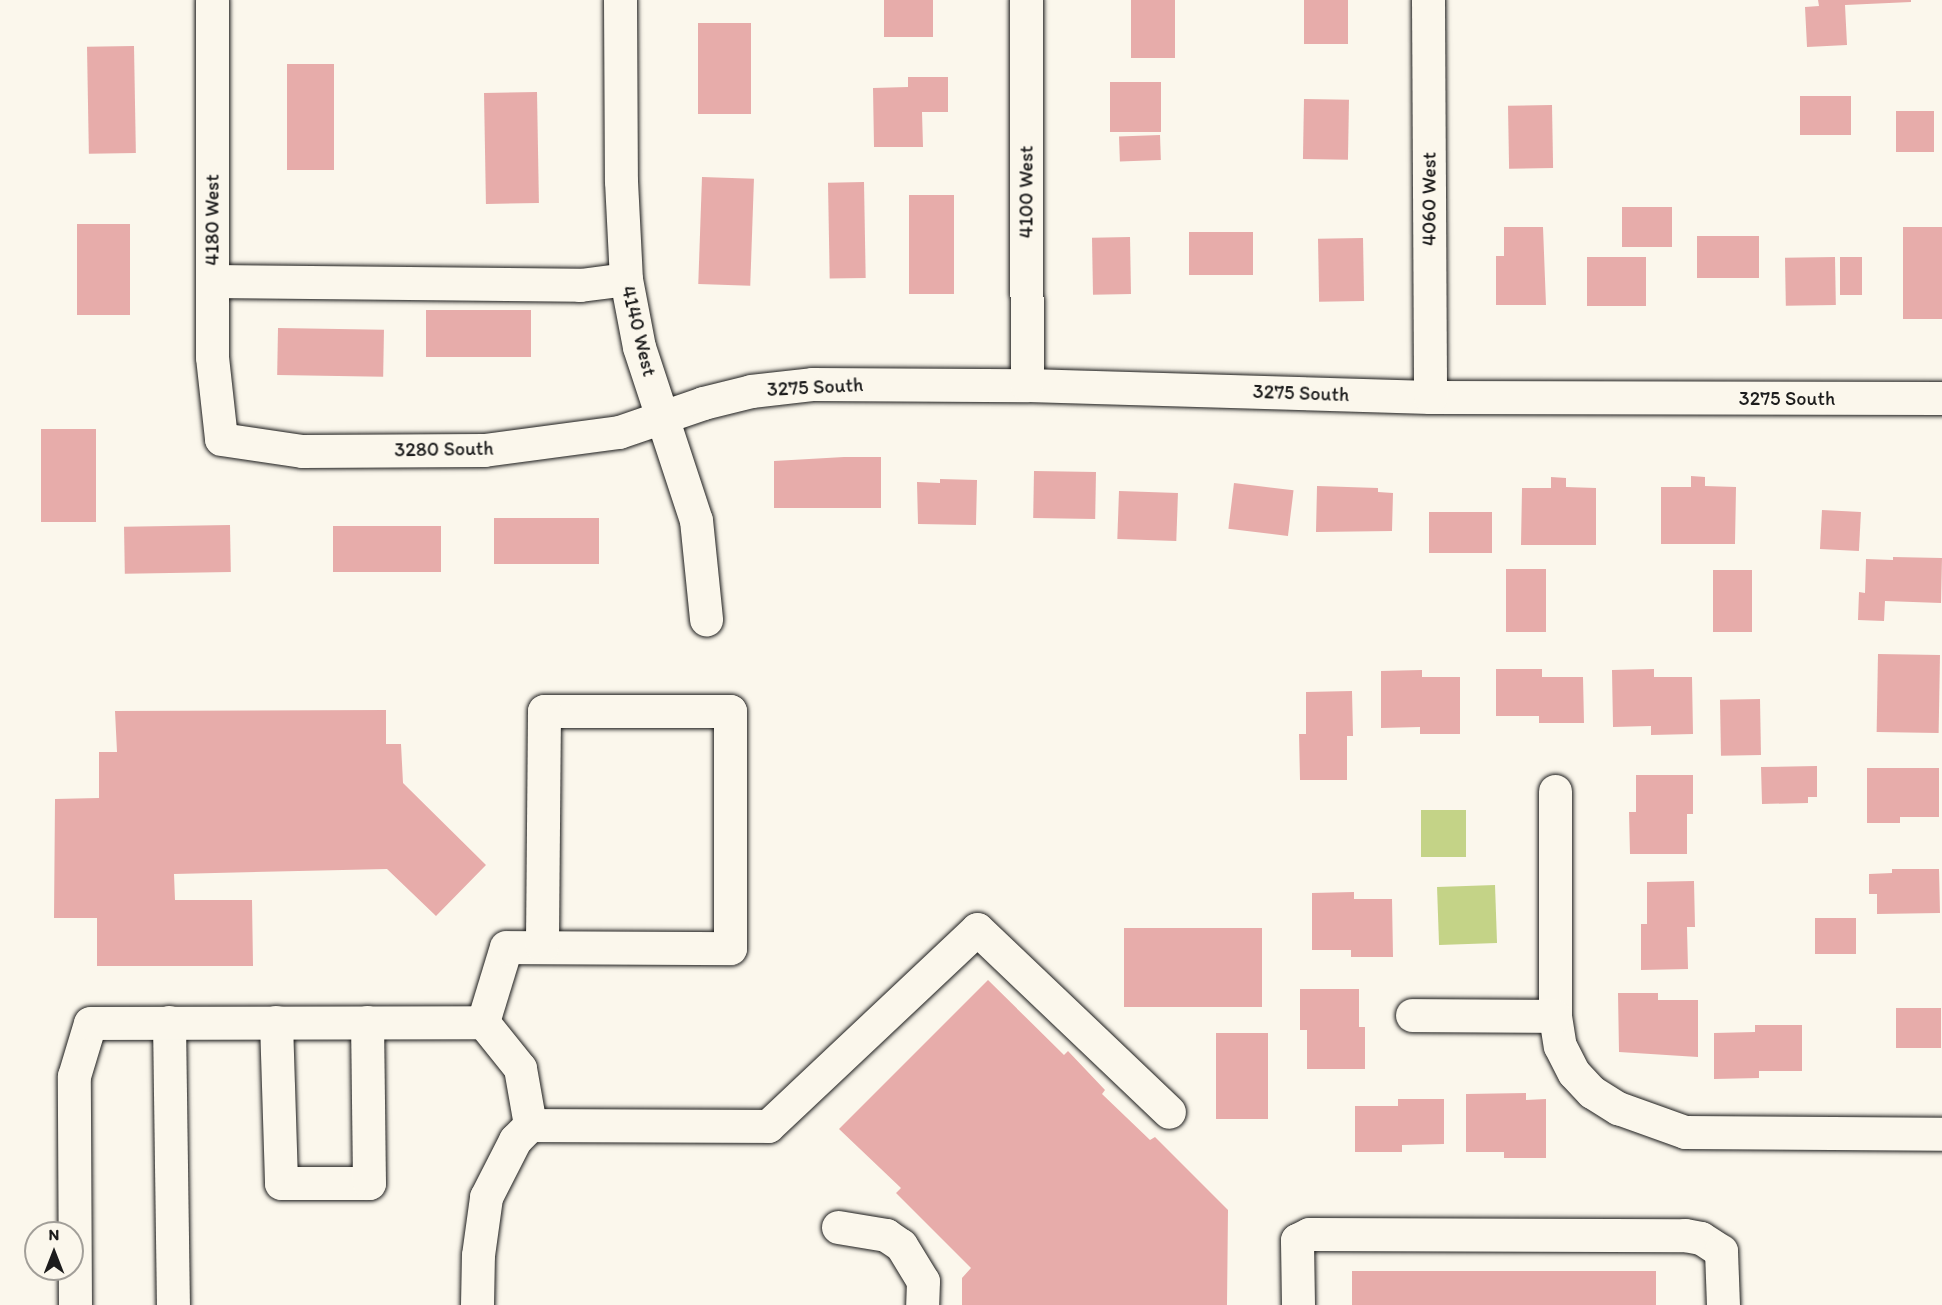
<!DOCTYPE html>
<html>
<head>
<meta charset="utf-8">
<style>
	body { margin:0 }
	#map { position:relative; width:1942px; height:1305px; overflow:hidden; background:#fbf7ec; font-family:Itim,sans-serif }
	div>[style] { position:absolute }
	.green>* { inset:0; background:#c4d387; transform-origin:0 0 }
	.building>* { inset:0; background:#e7acaa; transform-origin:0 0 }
	.roads { filter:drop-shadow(0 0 2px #1c1c1c) drop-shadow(0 0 2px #1c1c1c) }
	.minor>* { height:33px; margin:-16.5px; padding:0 16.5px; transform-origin:16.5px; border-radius:16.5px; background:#fbf7ec }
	span { translate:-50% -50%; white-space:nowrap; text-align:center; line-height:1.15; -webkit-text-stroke:4.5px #fbf7ec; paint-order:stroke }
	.street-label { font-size:20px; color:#1c1c1c }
	.north { position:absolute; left:24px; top:1221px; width:60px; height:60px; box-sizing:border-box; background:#fbf7ec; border:2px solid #a29f99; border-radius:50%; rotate:0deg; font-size:16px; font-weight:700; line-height:24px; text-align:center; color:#1c1c1c }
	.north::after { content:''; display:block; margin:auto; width:21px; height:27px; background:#1c1c1c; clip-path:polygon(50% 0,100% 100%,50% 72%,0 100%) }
</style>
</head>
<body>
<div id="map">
	<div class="green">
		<i style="left:1421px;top:810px;width:45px;height:47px"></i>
		<i style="left:1495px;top:885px;width:58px;height:58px;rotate:88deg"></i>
	</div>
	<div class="building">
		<i style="left:884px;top:0;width:49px;height:37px"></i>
		<i style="left:1131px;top:0;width:44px;height:58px"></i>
		<i style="left:1304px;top:0;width:44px;height:44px"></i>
		<i style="clip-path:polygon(1818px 0,1911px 0,1911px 2px,1845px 5px,1847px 45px,1807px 47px,1805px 7px,1819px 6px)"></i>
		<i style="left:698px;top:23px;width:53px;height:91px"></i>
		<i style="left:134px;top:46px;width:107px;height:47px;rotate:89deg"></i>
		<i style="left:287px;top:64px;width:47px;height:106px"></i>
		<i style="clip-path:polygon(908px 77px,948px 77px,948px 112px,922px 112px,923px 147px,874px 147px,873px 88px,908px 87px)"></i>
		<i style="left:1161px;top:82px;width:50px;height:51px;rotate:90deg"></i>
		<i style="left:537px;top:92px;width:111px;height:53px;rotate:89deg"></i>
		<i style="left:1800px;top:96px;width:51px;height:39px"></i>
		<i style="left:1304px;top:99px;width:45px;height:60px;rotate:1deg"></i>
		<i style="left:1552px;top:105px;width:63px;height:44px;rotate:89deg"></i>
		<i style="left:1896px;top:111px;width:38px;height:41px"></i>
		<i style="left:1160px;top:135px;width:25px;height:41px;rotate:88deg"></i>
		<i style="left:702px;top:177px;width:52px;height:107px;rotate:2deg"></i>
		<i style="left:864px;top:182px;width:96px;height:36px;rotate:89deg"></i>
		<i style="left:909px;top:195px;width:45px;height:99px"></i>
		<i style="left:1622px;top:207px;width:50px;height:40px"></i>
		<i style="left:77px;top:224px;width:53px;height:91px"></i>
		<i style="clip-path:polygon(1504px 227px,1543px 227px,1546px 305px,1496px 305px,1496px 256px,1504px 256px)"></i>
		<i style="left:1903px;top:227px;width:39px;height:92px"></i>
		<i style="left:1189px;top:232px;width:64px;height:43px"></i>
		<i style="left:1697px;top:236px;width:62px;height:42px"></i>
		<i style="left:1130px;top:237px;width:57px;height:38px;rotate:89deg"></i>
		<i style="left:1363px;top:238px;width:63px;height:45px;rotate:89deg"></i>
		<i style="left:1587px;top:257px;width:59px;height:49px"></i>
		<i style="left:1835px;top:257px;width:48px;height:50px;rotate:89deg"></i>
		<i style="left:1862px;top:257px;width:38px;height:22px;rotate:90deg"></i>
		<i style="left:426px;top:310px;width:105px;height:47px"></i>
		<i style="left:278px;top:328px;width:106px;height:47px;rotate:1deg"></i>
		<i style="left:41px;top:429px;width:55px;height:93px"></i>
		<i style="clip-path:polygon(844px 457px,881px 457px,881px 508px,774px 508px,774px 461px)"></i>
		<i style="left:1034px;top:471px;width:62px;height:47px;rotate:1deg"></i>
		<i style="clip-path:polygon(1691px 476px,1705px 477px,1705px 486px,1736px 487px,1735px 544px,1661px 544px,1661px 487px,1691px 487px)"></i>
		<i style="clip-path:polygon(1551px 477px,1566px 478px,1566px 487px,1596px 488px,1596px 545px,1521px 545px,1522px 488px,1551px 488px)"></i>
		<i style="clip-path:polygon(940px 479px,977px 480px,976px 525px,918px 524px,917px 482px,940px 483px)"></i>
		<i style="left:1234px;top:483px;width:60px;height:46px;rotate:7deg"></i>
		<i style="clip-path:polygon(1317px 486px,1378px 488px,1378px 492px,1393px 493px,1392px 531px,1316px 532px)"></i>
		<i style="left:1119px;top:491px;width:59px;height:48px;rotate:2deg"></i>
		<i style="left:1822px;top:510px;width:39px;height:39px;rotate:3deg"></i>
		<i style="left:1492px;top:512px;width:41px;height:63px;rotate:90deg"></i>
		<i style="left:599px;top:518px;width:46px;height:105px;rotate:90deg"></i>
		<i style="left:230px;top:525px;width:47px;height:106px;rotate:89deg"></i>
		<i style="left:333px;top:526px;width:108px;height:46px"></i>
		<i style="clip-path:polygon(1893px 557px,1942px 558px,1941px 603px,1885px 601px,1884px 621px,1858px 620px,1859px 592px,1865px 593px,1866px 559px,1893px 560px)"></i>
		<i style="left:1506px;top:569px;width:40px;height:63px"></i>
		<i style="left:1713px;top:570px;width:39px;height:62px"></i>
		<i style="left:1878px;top:654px;width:62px;height:78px;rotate:1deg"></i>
		<i style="clip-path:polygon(1496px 669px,1542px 669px,1542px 677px,1583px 677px,1584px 723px,1539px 723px,1539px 716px,1496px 716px)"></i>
		<i style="clip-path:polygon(1654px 669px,1654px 677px,1692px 677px,1693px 734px,1651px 735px,1651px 726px,1613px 727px,1612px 670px)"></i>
		<i style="clip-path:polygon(1422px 670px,1422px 677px,1460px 677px,1460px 734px,1420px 734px,1420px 727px,1381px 728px,1381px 671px)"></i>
		<i style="clip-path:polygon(1352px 691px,1353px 736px,1347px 736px,1347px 780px,1300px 780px,1299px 734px,1306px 734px,1306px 692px)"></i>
		<i style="left:1760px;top:699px;width:56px;height:40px;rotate:89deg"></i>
		<i style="clip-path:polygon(386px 710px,386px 744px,401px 744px,403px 783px,486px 865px,436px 916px,387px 869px,174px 874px,175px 900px,252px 900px,253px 966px,97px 966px,97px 918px,54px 918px,55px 799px,99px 798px,99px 752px,117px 752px,115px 711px)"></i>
		<i style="clip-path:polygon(1817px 766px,1817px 797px,1808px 797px,1808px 803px,1762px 804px,1761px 767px)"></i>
		<i style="clip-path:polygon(1867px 768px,1939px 768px,1939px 817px,1900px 817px,1900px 823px,1867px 823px)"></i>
		<i style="clip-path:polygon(1636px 775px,1693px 775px,1693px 814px,1687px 814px,1687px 854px,1630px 854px,1629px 812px,1636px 812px)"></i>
		<i style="clip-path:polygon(1892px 869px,1939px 869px,1940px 913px,1877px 914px,1877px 894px,1869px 894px,1869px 874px,1892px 873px)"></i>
		<i style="clip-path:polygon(1694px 881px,1695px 927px,1687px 927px,1688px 969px,1641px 970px,1641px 924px,1647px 924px,1647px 882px)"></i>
		<i style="clip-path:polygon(1354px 892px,1354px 899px,1392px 899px,1393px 957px,1351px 957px,1351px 950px,1312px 950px,1312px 893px)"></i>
		<i style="left:1815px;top:918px;width:41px;height:36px"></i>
		<i style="left:1124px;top:928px;width:138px;height:79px"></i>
		<i style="clip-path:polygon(988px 980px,1064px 1055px,1068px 1051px,1105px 1090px,1102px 1094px,1150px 1140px,1155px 1137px,1228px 1210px,1227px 1305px,962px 1305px,962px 1278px,971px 1268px,896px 1193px,901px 1188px,839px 1129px)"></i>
		<i style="clip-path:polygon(1300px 989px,1359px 989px,1359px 1027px,1365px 1027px,1365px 1069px,1307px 1069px,1307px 1030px,1300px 1030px)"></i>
		<i style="clip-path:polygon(1618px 993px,1658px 993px,1658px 1000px,1698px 1000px,1698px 1057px,1619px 1052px)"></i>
		<i style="left:1896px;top:1008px;width:45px;height:40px"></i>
		<i style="clip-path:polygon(1755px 1025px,1802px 1025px,1802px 1071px,1759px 1071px,1759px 1078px,1714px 1079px,1714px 1033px,1755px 1032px)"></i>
		<i style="left:1216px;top:1033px;width:52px;height:86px"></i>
		<i style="clip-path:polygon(1526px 1093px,1526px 1100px,1546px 1099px,1546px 1158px,1504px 1158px,1504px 1152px,1466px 1152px,1466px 1094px)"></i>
		<i style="clip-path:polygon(1398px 1099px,1444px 1099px,1444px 1144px,1402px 1145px,1402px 1152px,1355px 1152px,1355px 1106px,1398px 1106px)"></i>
		<i style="left:1656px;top:1271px;width:34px;height:304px;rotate:90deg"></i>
	</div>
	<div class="roads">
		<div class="minor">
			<i style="left:212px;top:0;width:357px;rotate:90deg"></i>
			<i style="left:212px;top:357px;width:82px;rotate:83.7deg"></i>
			<i style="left:221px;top:439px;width:82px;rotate:8.4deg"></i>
			<i style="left:302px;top:451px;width:182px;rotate:-0.3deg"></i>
			<i style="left:484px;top:450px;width:136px;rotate:-7.6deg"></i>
			<i style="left:619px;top:432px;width:89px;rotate:-19deg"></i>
			<i style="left:703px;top:403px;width:49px;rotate:-14deg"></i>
			<i style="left:751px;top:391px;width:61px;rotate:-6.5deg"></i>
			<i style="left:812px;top:384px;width:215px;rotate:0.3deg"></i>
			<i style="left:1027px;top:385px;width:403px;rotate:1.7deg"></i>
			<i style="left:1430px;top:397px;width:512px;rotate:0.11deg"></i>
			<i style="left:620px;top:0;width:181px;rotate:89.7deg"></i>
			<i style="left:621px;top:181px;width:98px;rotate:87.1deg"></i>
			<i style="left:626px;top:279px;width:69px;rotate:79.2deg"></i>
			<i style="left:639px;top:347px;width:182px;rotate:71.8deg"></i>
			<i style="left:696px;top:520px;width:100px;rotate:84.2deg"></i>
			<i style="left:1026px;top:0;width:385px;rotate:89.9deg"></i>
			<i style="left:1428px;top:0;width:397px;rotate:89.7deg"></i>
			<i style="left:212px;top:281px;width:368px;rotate:0.6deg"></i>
			<i style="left:580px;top:285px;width:46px;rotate:-7.4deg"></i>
			<i style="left:1555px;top:791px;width:225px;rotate:90deg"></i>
			<i style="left:1555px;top:1016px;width:30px;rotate:81deg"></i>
			<i style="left:1560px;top:1046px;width:30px;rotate:63deg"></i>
			<i style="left:1574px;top:1073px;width:26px;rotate:47deg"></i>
			<i style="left:1592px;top:1092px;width:31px;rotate:32deg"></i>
			<i style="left:1618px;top:1108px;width:71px;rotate:19.7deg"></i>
			<i style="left:1685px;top:1132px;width:257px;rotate:0.4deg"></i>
			<i style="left:1412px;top:1015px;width:143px;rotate:0.4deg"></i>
			<i style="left:169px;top:1022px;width:283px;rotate:89.2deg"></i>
			<i style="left:276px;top:1022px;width:161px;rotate:88.2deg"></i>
			<i style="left:281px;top:1183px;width:88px"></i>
			<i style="left:369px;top:1183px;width:161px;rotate:-90.7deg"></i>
			<i style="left:483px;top:1022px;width:78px;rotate:-73deg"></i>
			<i style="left:506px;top:947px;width:224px;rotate:0.3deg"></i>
			<i style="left:730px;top:948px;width:237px;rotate:-90deg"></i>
			<i style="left:730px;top:711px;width:186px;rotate:180deg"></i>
			<i style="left:544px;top:711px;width:235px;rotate:90.5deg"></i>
			<i style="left:530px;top:1125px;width:238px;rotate:0.2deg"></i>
			<i style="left:768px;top:1126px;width:287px;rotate:-43.3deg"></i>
			<i style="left:977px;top:929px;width:265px;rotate:43.6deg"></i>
			<i style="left:838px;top:1227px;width:49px;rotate:9.5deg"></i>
			<i style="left:886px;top:1235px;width:18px;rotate:34deg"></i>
			<i style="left:901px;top:1245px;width:42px;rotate:58.6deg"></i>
			<i style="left:923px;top:1281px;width:24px;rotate:92deg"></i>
			<i style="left:75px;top:1305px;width:229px;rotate:-90.3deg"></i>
			<i style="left:74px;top:1076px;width:55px;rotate:-73.2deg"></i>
			<i style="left:90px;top:1023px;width:393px;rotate:-0.1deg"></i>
			<i style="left:483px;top:1022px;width:59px;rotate:51.2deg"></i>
			<i style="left:520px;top:1068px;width:58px;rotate:80deg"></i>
			<i style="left:477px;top:1305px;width:50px;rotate:-88.9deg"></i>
			<i style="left:478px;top:1255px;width:59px;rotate:-82.1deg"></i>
			<i style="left:486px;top:1197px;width:64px;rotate:-63deg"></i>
			<i style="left:515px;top:1140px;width:21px;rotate:-45deg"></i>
			<i style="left:1298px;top:1305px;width:65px;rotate:-90.9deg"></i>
			<i style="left:1297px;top:1240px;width:13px;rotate:-27deg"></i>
			<i style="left:1309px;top:1234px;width:376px;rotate:0.2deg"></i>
			<i style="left:1685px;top:1235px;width:16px;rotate:11deg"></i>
			<i style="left:1701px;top:1238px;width:24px;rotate:33deg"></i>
			<i style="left:1721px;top:1251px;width:54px;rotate:87.9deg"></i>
		</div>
	</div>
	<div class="street-label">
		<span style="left:1026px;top:192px;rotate:-90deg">4100 West</span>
		<span style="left:1429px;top:199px;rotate:-90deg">4060 West</span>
		<span style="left:212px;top:220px;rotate:-90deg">4180 West</span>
		<span style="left:639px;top:331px;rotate:76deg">4140 West</span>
		<span style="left:815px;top:387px;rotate:-3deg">3275 South</span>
		<span style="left:1301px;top:393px;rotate:2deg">3275 South</span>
		<span style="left:1787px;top:398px">3275 South</span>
		<span style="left:444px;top:449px;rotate:-1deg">3280 South</span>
	</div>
	<div class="north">N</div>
</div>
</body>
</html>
